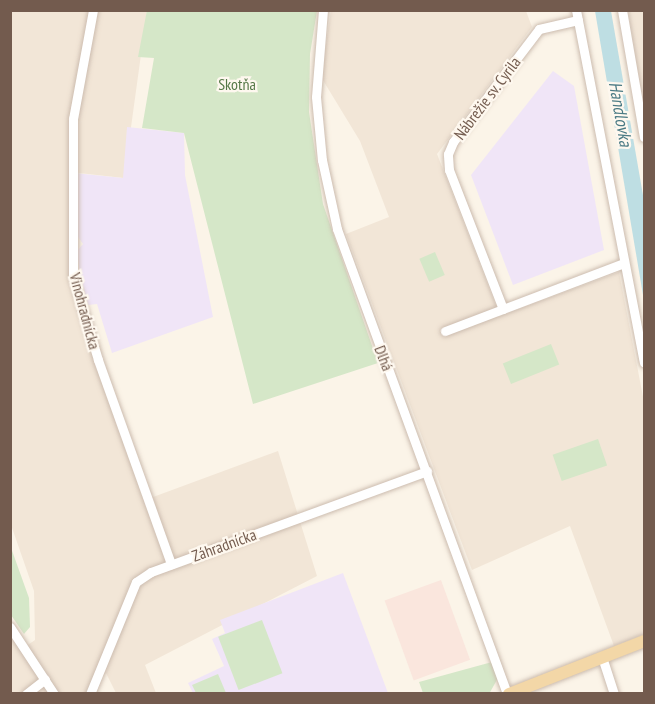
<!DOCTYPE html>
<html>
<head>
<meta charset="utf-8">
<style>
	body { margin:0 }
	#map { position:relative; width:655px; height:704px; overflow:hidden; background:#fbf4e8; font-family:"PT Sans Narrow",sans-serif }
	div>[style] { position:absolute }
	.residential>* { inset:0; background:#f2e6d7 }
	.commercial>* { inset:0; background:#fae6dd; transform-origin:0 0 }
	.education>* { inset:0; background:#f0e5f7 }
	.green>* { inset:0; background:#d5e7c8; transform-origin:0 0 }
	.water>* { inset:0; background:#bedee3 }
	.roads { filter:drop-shadow(0 0 2px #ccbcaf) drop-shadow(0 0 2px #ccbcaf) }
	.minor>* { height:9px; margin:-4.5px; padding:0 4.5px; transform-origin:4.5px; border-radius:4.5px; background:#fff }
	.major>* { height:12px; margin:-6px; padding:0 6px; transform-origin:6px; border-radius:6px; background:#f3d7a7 }
	span { translate:-50% -50%; white-space:nowrap; text-align:center; line-height:1.15; -webkit-text-stroke:4.5px #fef8ef; paint-order:stroke }
	.park-label { font-size:16px; color:#557847 }
	.street-label { font-size:16px; color:#735b4e }
	.water-label { font-size:18px; color:#4a7a84; font-style:italic }
	.frame { position:absolute; inset:0; border:12px solid #735b4e; pointer-events:none }
</style>
</head>
<body>
<div id="map">
	<div class="residential">
		<i style="clip-path:polygon(11px 11px,147px 11px,124px 178px,70px 172px,74px 291px,145px 500px,278px 451px,317px 576px,145px 665px,156px 693px,116px 693px,106px 673px,86px 693px,11px 693px,10px 633px,22px 649px,35px 640px,34px 591px,10px 522px)"></i>
		<i style="clip-path:polygon(331px 11px,526px 11px,532px 27px,437px 154px,500px 316px,619px 272px,644px 402px,644px 634px,614px 646px,570px 526px,472px 570px,346px 234px,389px 217px,360px 141px,321px 77px)"></i>
		<i style="clip-path:polygon(628px 11px,644px 11px,644px 111px)"></i>
	</div>
	<div class="commercial">
		<i style="left:441px;top:580px;width:85px;height:60px;rotate:70deg"></i>
	</div>
	<div class="education">
		<i style="clip-path:polygon(553px 71px,574px 86px,604px 250px,513px 285px,471px 175px)"></i>
		<i style="clip-path:polygon(127px 127px,184px 133px,185px 175px,213px 317px,112px 353px,97px 304px,88px 305px,80px 274px,77px 251px,83px 244px,74px 231px,74px 173px,123px 178px)"></i>
		<i style="clip-path:polygon(343px 573px,388px 693px,193px 693px,188px 683px,224px 666px,212px 639px,225px 633px,220px 620px)"></i>
	</div>
	<div class="green">
		<i style="clip-path:polygon(147px 10px,317px 11px,310px 54px,309px 112px,323px 204px,378px 363px,253px 404px,184px 133px,142px 128px,154px 58px,138px 57px)"></i>
		<i style="left:435px;top:252px;width:25px;height:17px;rotate:67deg"></i>
		<i style="left:551px;top:344px;width:22px;height:52px;rotate:68deg"></i>
		<i style="left:598px;top:439px;width:28px;height:48px;rotate:71deg"></i>
		<i style="clip-path:polygon(10px 545px,29px 598px,30px 627px,24px 634px,11px 615px)"></i>
		<i style="left:262px;top:620px;width:57px;height:47px;rotate:69deg"></i>
		<i style="clip-path:polygon(492px 662px,498px 678px,489px 694px,423px 693px,419px 682px)"></i>
		<i style="clip-path:polygon(218px 674px,226px 693px,196px 693px,192px 685px)"></i>
	</div>
	<div class="water">
		<i style="clip-path:polygon(595px 11px,611px 11px,644px 201px,644px 301px)"></i>
	</div>
	<div class="roads">
		<div class="minor">
			<i style="left:93px;top:10px;width:111px;rotate:100.4deg"></i>
			<i style="left:73px;top:119px;width:158px;rotate:90deg"></i>
			<i style="left:73px;top:277px;width:87px;rotate:73.2deg"></i>
			<i style="left:98px;top:360px;width:217px;rotate:70.3deg"></i>
			<i style="left:323px;top:10px;width:87px;rotate:94.6deg"></i>
			<i style="left:316px;top:97px;width:63px;rotate:84.6deg"></i>
			<i style="left:322px;top:160px;width:71px;rotate:77.7deg"></i>
			<i style="left:337px;top:229px;width:495px;rotate:69.9deg"></i>
			<i style="left:576px;top:10px;width:359px;rotate:79.1deg"></i>
			<i style="left:622px;top:10px;width:129px;rotate:80.2deg"></i>
			<i style="left:503px;top:309px;width:149px;rotate:-111.2deg"></i>
			<i style="left:449px;top:170px;width:16px;rotate:-94deg"></i>
			<i style="left:448px;top:154px;width:13px;rotate:-67deg"></i>
			<i style="left:453px;top:142px;width:142px;rotate:-52.7deg"></i>
			<i style="left:539px;top:29px;width:40px;rotate:-13deg"></i>
			<i style="left:445px;top:331px;width:191px;rotate:-20.8deg"></i>
			<i style="left:10px;top:627px;width:80px;rotate:56.7deg"></i>
			<i style="left:602px;top:657px;width:39px;rotate:72deg"></i>
			<i style="left:26px;top:694px;width:24px;rotate:-38deg"></i>
			<i style="left:90px;top:694px;width:121px;rotate:-67.7deg"></i>
			<i style="left:136px;top:582px;width:18px;rotate:-34deg"></i>
			<i style="left:151px;top:572px;width:294px;rotate:-20.1deg"></i>
		</div>
		<div class="major">
			<i style="left:509px;top:694px;width:145px;rotate:-21.4deg"></i>
		</div>
	</div>
	<div class="park-label">
		<span style="left:237px;top:84px">Skotňa</span>
	</div>
	<div class="street-label">
		<span style="left:487px;top:98px;rotate:-53deg">Nábrežie sv. Cyrila</span>
		<span style="left:85px;top:311px;rotate:75deg">Vinohradnícka</span>
		<span style="left:384px;top:358px;rotate:69deg">Dlhá</span>
		<span style="left:224px;top:545px;rotate:-20deg">Záhradnícka</span>
	</div>
	<div class="water-label">
		<span style="left:620px;top:114px;rotate:80deg">Handlovka</span>
	</div>
	<div class="frame"></div>
</div>
</body>
</html>
